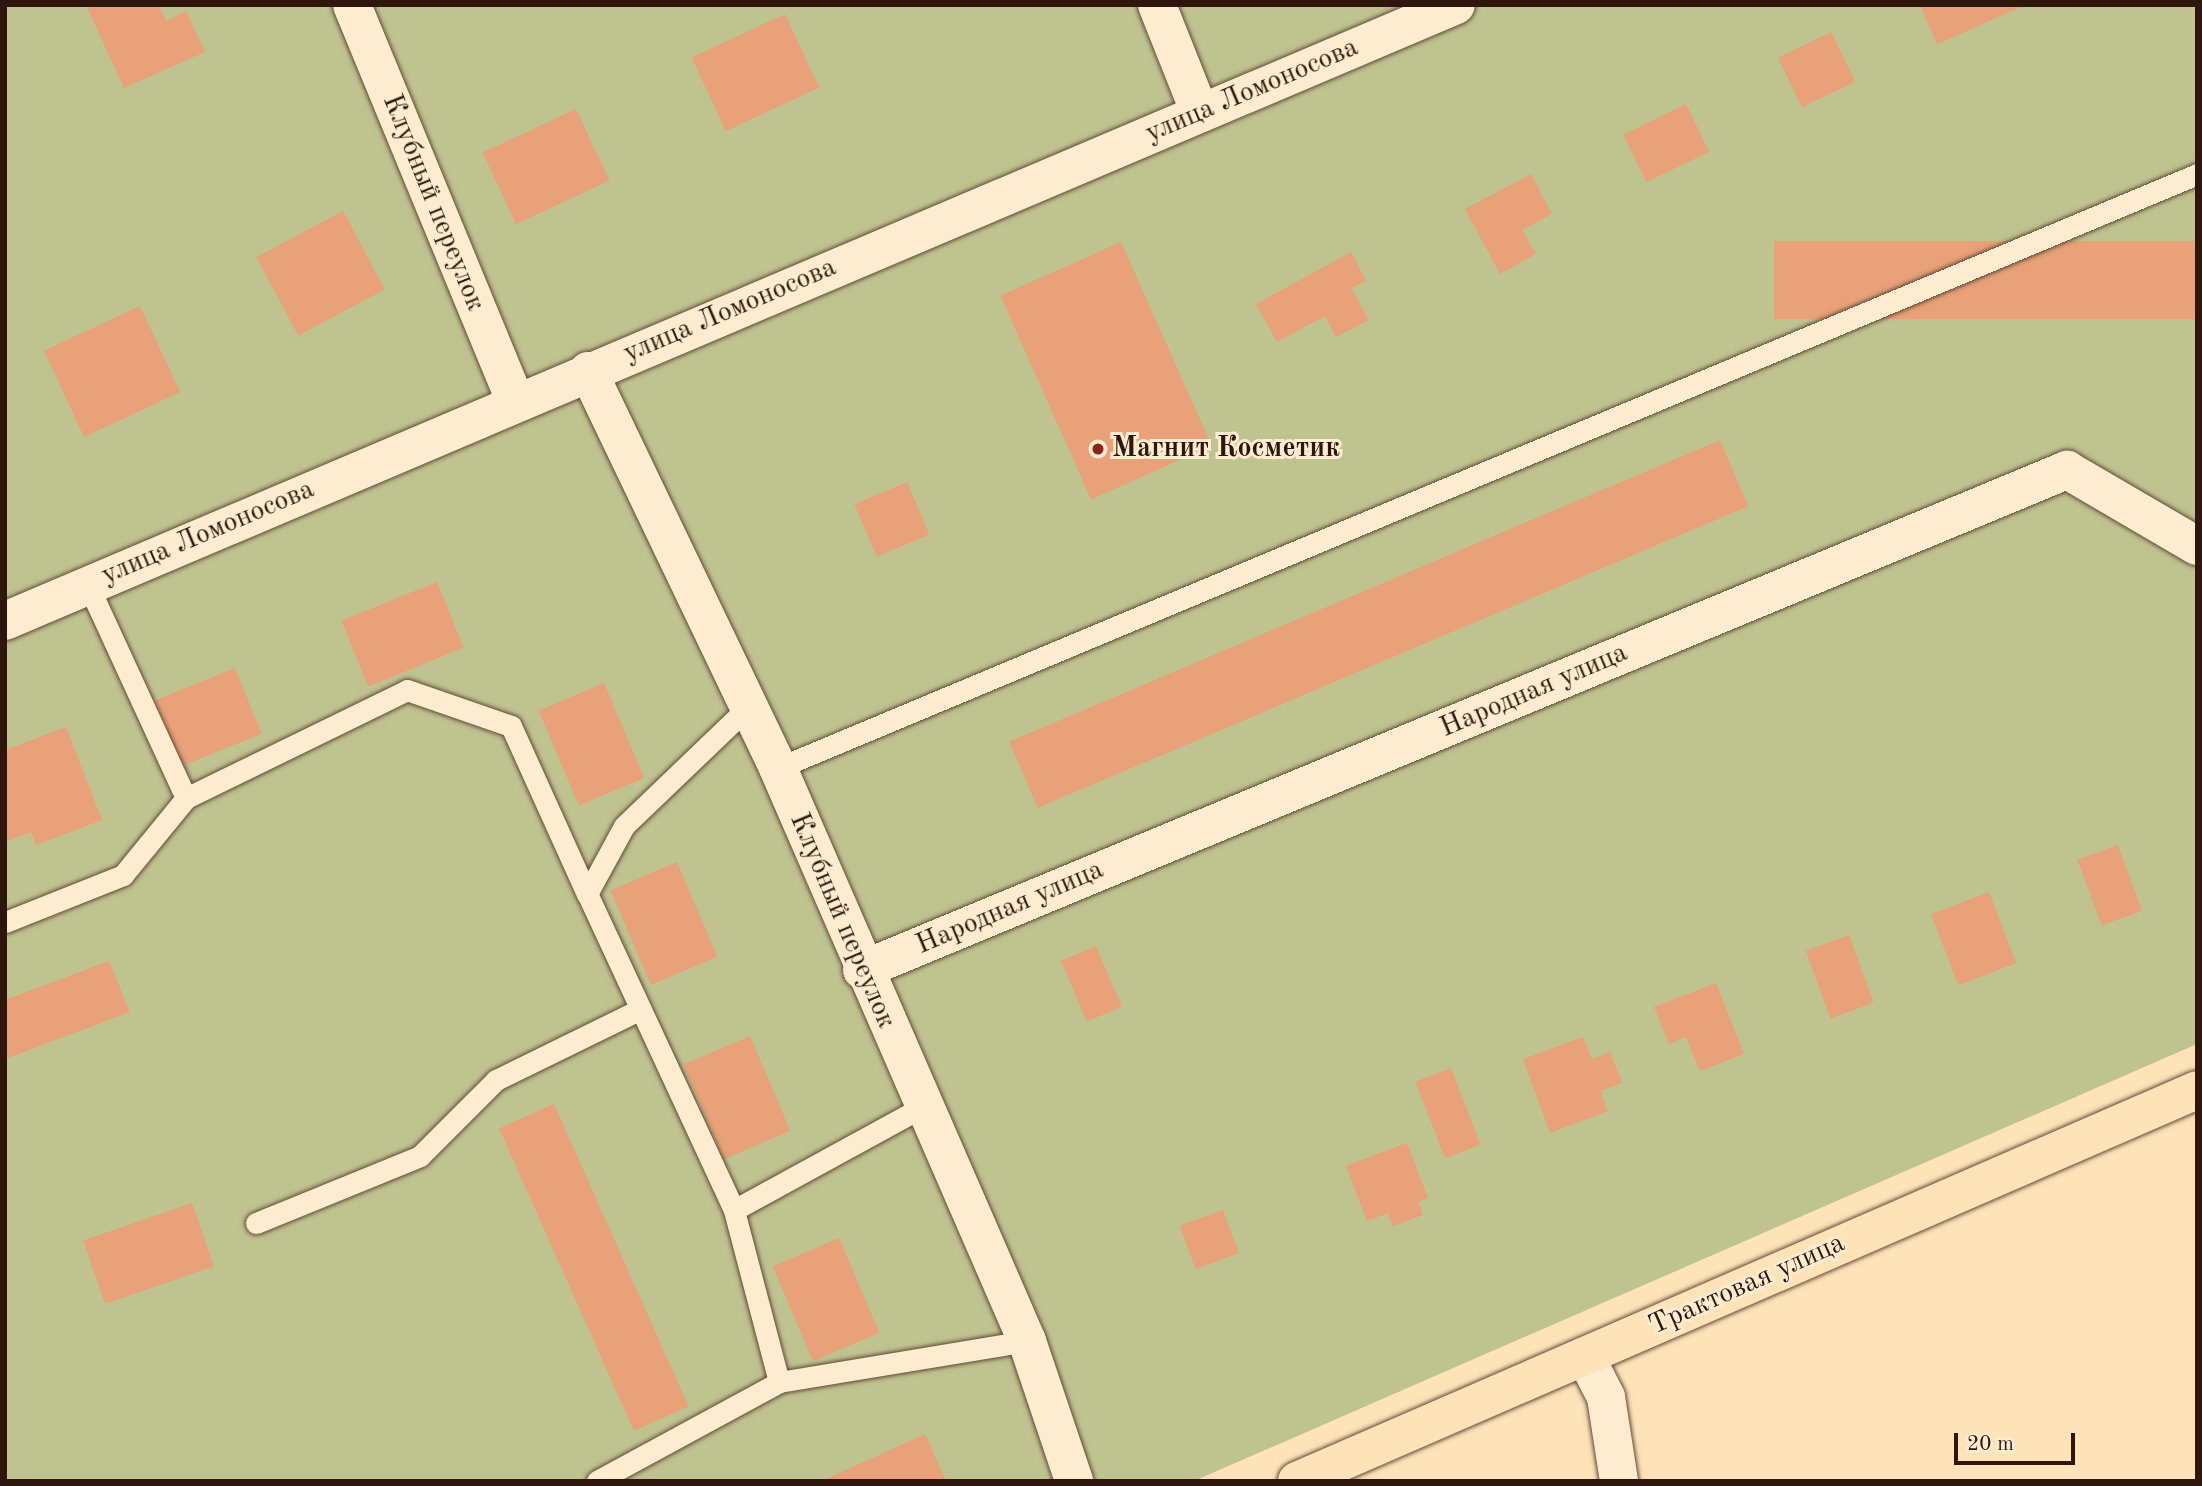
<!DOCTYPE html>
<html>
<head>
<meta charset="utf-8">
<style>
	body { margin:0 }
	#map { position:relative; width:2202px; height:1486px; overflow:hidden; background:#fee2b8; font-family:"Old Standard TT",serif }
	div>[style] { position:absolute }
	.green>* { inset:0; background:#bfc390 }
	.building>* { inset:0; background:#e8a178; transform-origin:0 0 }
	.roads { filter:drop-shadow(0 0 2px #634937) drop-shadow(0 0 2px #634937) }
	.lane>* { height:21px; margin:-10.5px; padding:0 10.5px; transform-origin:10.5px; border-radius:10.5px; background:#feecd1 }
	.street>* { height:38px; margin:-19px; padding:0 19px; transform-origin:19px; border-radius:19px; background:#feecd1 }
	.primary>* { height:38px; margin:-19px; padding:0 19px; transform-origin:19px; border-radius:19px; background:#fee2b8 }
	.dots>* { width:19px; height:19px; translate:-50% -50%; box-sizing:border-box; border:4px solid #feecd1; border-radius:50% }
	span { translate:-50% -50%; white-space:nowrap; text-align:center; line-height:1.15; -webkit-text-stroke:6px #feecd1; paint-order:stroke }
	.street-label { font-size:28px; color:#2f160c }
	.poi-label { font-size:28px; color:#2f160c; font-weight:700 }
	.left { translate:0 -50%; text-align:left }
	.frame { position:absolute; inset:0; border:7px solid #2f160c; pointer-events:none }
	.scale { position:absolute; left:1954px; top:1433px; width:121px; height:32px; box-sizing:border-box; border:4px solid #2f160c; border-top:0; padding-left:9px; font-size:21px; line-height:24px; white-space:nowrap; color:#2f160c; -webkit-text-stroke:5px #feecd1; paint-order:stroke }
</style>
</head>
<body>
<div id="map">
	<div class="green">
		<i style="clip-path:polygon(5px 5px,2197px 5px,2197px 1044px,1194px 1481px,5px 1481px)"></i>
	</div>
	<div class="building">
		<i style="clip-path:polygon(86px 5px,159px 5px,166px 21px,186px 11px,205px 52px,124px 88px)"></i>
		<i style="clip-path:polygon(1920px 5px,2026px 5px,1937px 44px)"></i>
		<i style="left:785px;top:14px;width:81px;height:103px;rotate:65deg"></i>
		<i style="left:1831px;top:32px;width:55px;height:59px;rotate:64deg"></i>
		<i style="left:1686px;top:104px;width:53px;height:70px;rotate:64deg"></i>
		<i style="left:576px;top:109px;width:79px;height:103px;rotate:65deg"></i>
		<i style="clip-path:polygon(1531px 174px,1552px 214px,1522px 230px,1536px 254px,1500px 274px,1465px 209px)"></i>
		<i style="left:343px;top:211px;width:89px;height:98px;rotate:62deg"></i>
		<i style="left:2197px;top:241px;width:78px;height:423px;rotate:90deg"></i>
		<i style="left:1121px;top:242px;width:223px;height:132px;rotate:66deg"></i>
		<i style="clip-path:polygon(1351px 252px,1366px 281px,1351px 288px,1369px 320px,1336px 337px,1325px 316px,1277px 342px,1256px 304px)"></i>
		<i style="left:140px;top:306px;width:95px;height:106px;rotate:65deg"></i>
		<i style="left:1720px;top:440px;width:72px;height:772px;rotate:67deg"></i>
		<i style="left:907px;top:482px;width:57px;height:57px;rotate:67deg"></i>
		<i style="left:437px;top:582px;width:71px;height:103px;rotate:68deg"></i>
		<i style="left:235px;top:668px;width:71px;height:86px;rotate:68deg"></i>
		<i style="left:604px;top:683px;width:103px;height:71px;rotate:67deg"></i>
		<i style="clip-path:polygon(66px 727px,102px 820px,36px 845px,31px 832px,5px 842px,5px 750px)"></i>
		<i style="left:2118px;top:845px;width:70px;height:43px;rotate:70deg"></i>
		<i style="left:677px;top:862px;width:103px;height:72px;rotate:67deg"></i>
		<i style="left:1989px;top:892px;width:76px;height:62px;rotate:69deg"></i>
		<i style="left:1849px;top:935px;width:72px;height:46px;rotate:70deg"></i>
		<i style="left:1096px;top:946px;width:66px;height:38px;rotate:67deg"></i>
		<i style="clip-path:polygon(109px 961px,130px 1012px,5px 1059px,5px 1000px)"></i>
		<i style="clip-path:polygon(1716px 983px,1744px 1054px,1700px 1071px,1686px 1037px,1669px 1044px,1654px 1007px)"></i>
		<i style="left:750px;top:1036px;width:103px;height:72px;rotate:67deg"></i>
		<i style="clip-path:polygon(1583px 1037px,1592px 1059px,1610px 1052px,1622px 1083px,1600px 1091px,1608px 1111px,1550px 1133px,1523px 1059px)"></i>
		<i style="left:1451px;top:1068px;width:82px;height:38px;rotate:69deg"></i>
		<i style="left:554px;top:1104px;width:331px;height:60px;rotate:66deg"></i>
		<i style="clip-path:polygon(1407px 1143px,1428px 1198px,1418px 1202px,1423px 1215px,1393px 1226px,1388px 1213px,1367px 1221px,1346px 1166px)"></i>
		<i style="left:192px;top:1203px;width:67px;height:115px;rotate:71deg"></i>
		<i style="left:1223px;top:1210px;width:46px;height:46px;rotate:70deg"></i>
		<i style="left:839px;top:1238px;width:103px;height:72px;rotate:67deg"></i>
		<i style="clip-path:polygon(925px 1434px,946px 1481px,822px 1481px)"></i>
	</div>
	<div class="roads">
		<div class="lane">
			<i style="left:88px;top:585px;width:234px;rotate:65.3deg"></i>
			<i style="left:778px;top:768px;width:1538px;rotate:-22.71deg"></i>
			<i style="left:5px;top:922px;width:127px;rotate:-21.7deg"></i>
			<i style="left:123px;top:875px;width:99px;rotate:-50.7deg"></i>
			<i style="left:186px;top:798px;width:246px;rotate:-26deg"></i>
			<i style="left:407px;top:690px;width:110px;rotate:19.1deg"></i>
			<i style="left:511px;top:726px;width:184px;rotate:65.7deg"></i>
			<i style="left:734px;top:1210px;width:349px;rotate:-114.9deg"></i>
			<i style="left:587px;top:894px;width:77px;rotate:-61.4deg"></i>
			<i style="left:624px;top:826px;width:170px;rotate:-43.8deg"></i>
			<i style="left:256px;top:1223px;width:177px;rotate:-22.2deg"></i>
			<i style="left:420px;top:1156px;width:107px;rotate:-45deg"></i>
			<i style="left:496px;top:1080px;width:161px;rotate:-26.1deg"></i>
			<i style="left:779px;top:1382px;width:178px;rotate:-104.7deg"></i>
			<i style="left:734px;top:1210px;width:214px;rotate:-28.7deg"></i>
			<i style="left:597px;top:1481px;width:207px;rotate:-28.5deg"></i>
			<i style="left:779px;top:1382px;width:251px;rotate:-9.4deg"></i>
		</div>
		<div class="street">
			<i style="left:352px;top:5px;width:428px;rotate:67.6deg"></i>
			<i style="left:1157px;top:5px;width:116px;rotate:68.3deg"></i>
			<i style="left:588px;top:371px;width:440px;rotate:64.4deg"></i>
			<i style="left:778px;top:768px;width:625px;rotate:66.51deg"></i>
			<i style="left:1027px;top:1341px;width:148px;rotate:71.4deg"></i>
			<i style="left:5px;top:621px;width:1576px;rotate:-23deg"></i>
			<i style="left:862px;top:970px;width:1305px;rotate:-22.54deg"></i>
			<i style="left:2067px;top:470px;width:151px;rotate:30.3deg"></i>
			<i style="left:1585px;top:1356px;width:46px;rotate:62.9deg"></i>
			<i style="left:1606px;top:1397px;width:85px;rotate:81.2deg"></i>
		</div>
		<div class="primary">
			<i style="left:1297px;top:1481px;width:981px;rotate:-23.48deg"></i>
		</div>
	</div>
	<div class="dots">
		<i style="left:1098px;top:449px;background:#8f2418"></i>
	</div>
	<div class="street-label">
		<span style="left:1252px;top:91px;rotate:-23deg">улица Ломоносова</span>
		<span style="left:433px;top:203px;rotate:68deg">Клубный переулок</span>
		<span style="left:730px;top:311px;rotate:-23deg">улица Ломоносова</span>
		<span style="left:208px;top:533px;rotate:-23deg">улица Ломоносова</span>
		<span style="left:1534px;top:691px;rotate:-23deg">Народная улица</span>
		<span style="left:1010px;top:908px;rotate:-23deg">Народная улица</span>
		<span style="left:842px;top:921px;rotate:67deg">Клубный переулок</span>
		<span style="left:1747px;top:1285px;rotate:-24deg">Трактовая улица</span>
	</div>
	<div class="poi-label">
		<span class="left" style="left:1112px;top:449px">Магнит Косметик</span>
	</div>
	<div class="frame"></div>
	<div class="scale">20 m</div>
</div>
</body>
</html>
